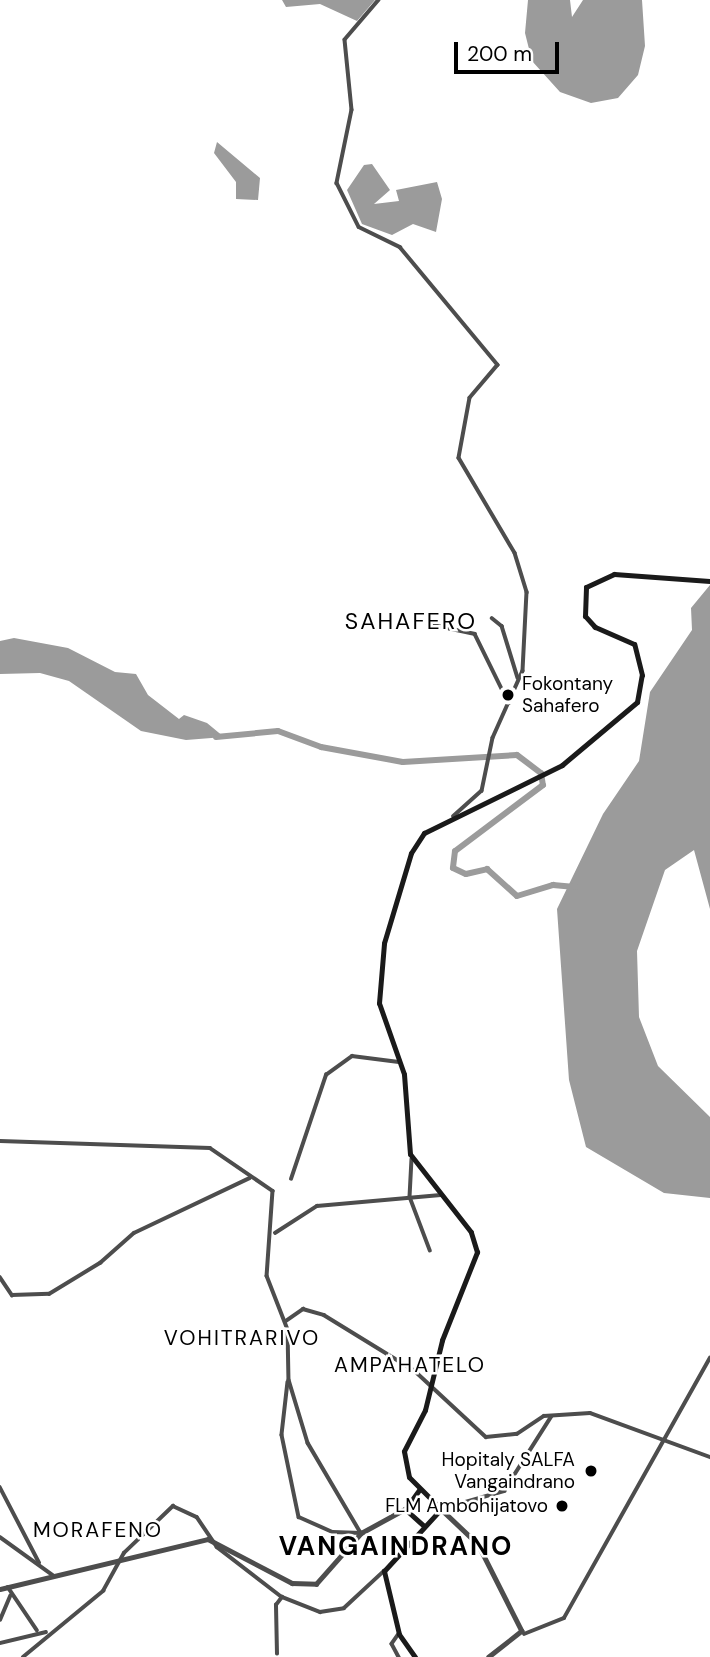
<!DOCTYPE html>
<html>
<head>
<meta charset="utf-8">
<style>
	body { margin:0 }
	#map { position:relative; width:710px; height:1657px; overflow:hidden; background:#fff; font-family:"DM Sans",sans-serif }
	div>[style] { position:absolute }
	.water>* { inset:0; background:#9b9b9b }
	.river>* { height:6px; margin:-3px; padding:0 3px; transform-origin:3px; border-radius:3px; background:#9b9b9b }
	.minor>* { height:3.5px; margin:-1.75px; padding:0 1.75px; transform-origin:1.75px; border-radius:1.75px; background:#4d4d4d }
	.tertiary>* { height:4.5px; margin:-2.25px; padding:0 2.25px; transform-origin:2.25px; border-radius:2.25px; background:#4d4d4d }
	.secondary>* { height:5px; margin:-2.5px; padding:0 2.5px; transform-origin:2.5px; border-radius:2.5px; background:#1a1a1a }
	.dots>* { width:19px; height:19px; translate:-50% -50%; box-sizing:border-box; border:4px solid #fff; border-radius:50% }
	span { translate:-50% -50%; white-space:nowrap; text-align:center; line-height:1.15; -webkit-text-stroke:5px #fff; paint-order:stroke }
	.poi-label { font-size:19px; color:#000 }
	.left { translate:0 -50%; text-align:left }
	.right { translate:-100% -50%; text-align:right }
	.neighbourhood-label { font-size:21px; color:#000; letter-spacing:2px }
	.quarter-label { font-size:23px; color:#000; letter-spacing:2px }
	.district-label { font-size:26px; color:#000; font-weight:700; letter-spacing:2px }
	.scale { position:absolute; left:454px; top:42px; width:105px; height:32px; box-sizing:border-box; border:4px solid #000; border-top:0; padding-left:9px; font-size:21px; line-height:24px; white-space:nowrap; color:#000; -webkit-text-stroke:5px #fff; paint-order:stroke }
</style>
</head>
<body>
<div id="map">
	<div class="water">
		<i style="clip-path:polygon(282px 0,375px 0,357px 21px,320px 4px,286px 7px)"></i>
		<i style="clip-path:polygon(528px 0,570px 0,572px 17px,583px 0,642px 0,645px 46px,638px 75px,618px 98px,591px 103px,560px 92px,532px 61px,525px 33px)"></i>
		<i style="clip-path:polygon(217px 142px,260px 178px,258px 200px,236px 199px,236px 182px,214px 153px)"></i>
		<i style="clip-path:polygon(372px 164px,390px 190px,374px 204px,399px 201px,396px 190px,437px 182px,442px 199px,436px 232px,413px 224px,392px 235px,362px 224px,347px 190px,364px 165px)"></i>
		<i style="clip-path:polygon(710px 585px,710px 909px,694px 850px,665px 870px,637px 951px,639px 1017px,658px 1066px,710px 1117px,710px 1198px,664px 1193px,586px 1147px,569px 1080px,557px 909px,603px 814px,639px 761px,650px 692px,692px 630px,691px 608px)"></i>
		<i style="clip-path:polygon(14px 638px,68px 648px,115px 672px,136px 674px,148px 695px,179px 719px,184px 715px,207px 723px,224px 737px,186px 740px,141px 731px,69px 681px,40px 673px,0 674px,0 641px)"></i>
	</div>
	<div class="river">
		<i style="left:216px;top:737px;width:62px;rotate:-5.5deg"></i>
		<i style="left:278px;top:731px;width:46px;rotate:20.4deg"></i>
		<i style="left:321px;top:747px;width:83px;rotate:10.4deg"></i>
		<i style="left:403px;top:762px;width:114px;rotate:-3.5deg"></i>
		<i style="left:517px;top:755px;width:30px;rotate:37deg"></i>
		<i style="left:541px;top:773px;width:12px;rotate:81deg"></i>
		<i style="left:543px;top:785px;width:110px;rotate:143.1deg"></i>
		<i style="left:455px;top:851px;width:17px;rotate:97deg"></i>
		<i style="left:453px;top:868px;width:14px;rotate:25deg"></i>
		<i style="left:466px;top:874px;width:22px;rotate:-13deg"></i>
		<i style="left:487px;top:869px;width:40px;rotate:42deg"></i>
		<i style="left:517px;top:896px;width:38px;rotate:-17deg"></i>
		<i style="left:553px;top:885px;width:22px;rotate:5deg"></i>
	</div>
	<div class="minor">
		<i style="left:379px;top:0;width:52px;rotate:130.4deg"></i>
		<i style="left:345px;top:40px;width:70px;rotate:84.3deg"></i>
		<i style="left:352px;top:110px;width:75px;rotate:101.6deg"></i>
		<i style="left:337px;top:183px;width:49px;rotate:63.4deg"></i>
		<i style="left:359px;top:227px;width:46px;rotate:26deg"></i>
		<i style="left:400px;top:247px;width:153px;rotate:50.3deg"></i>
		<i style="left:498px;top:365px;width:43px;rotate:130.3deg"></i>
		<i style="left:470px;top:398px;width:61px;rotate:100.4deg"></i>
		<i style="left:459px;top:458px;width:110px;rotate:59.5deg"></i>
		<i style="left:515px;top:553px;width:41px;rotate:72.9deg"></i>
		<i style="left:527px;top:592px;width:79px;rotate:92.9deg"></i>
		<i style="left:523px;top:671px;width:73px;rotate:114.1deg"></i>
		<i style="left:493px;top:738px;width:54px;rotate:101.7deg"></i>
		<i style="left:482px;top:791px;width:38px;rotate:138deg"></i>
		<i style="left:492px;top:618px;width:13px;rotate:39deg"></i>
		<i style="left:502px;top:626px;width:54px;rotate:72.9deg"></i>
		<i style="left:428px;top:624px;width:48px;rotate:12deg"></i>
		<i style="left:475px;top:634px;width:77px;rotate:63.8deg"></i>
		<i style="left:0;top:1141px;width:210px;rotate:1.9deg"></i>
		<i style="left:210px;top:1148px;width:76px;rotate:34.3deg"></i>
		<i style="left:273px;top:1191px;width:85px;rotate:94deg"></i>
		<i style="left:267px;top:1276px;width:58px;rotate:68.7deg"></i>
		<i style="left:288px;top:1330px;width:50px;rotate:88.9deg"></i>
		<i style="left:289px;top:1380px;width:66px;rotate:73.2deg"></i>
		<i style="left:308px;top:1443px;width:104px;rotate:59.5deg"></i>
		<i style="left:412px;top:1159px;width:38px;rotate:93deg"></i>
		<i style="left:410px;top:1197px;width:57px;rotate:69.3deg"></i>
		<i style="left:291px;top:1179px;width:110px;rotate:-71.4deg"></i>
		<i style="left:326px;top:1075px;width:32px;rotate:-36deg"></i>
		<i style="left:352px;top:1056px;width:47px;rotate:7.3deg"></i>
		<i style="left:275px;top:1233px;width:50px;rotate:-32.7deg"></i>
		<i style="left:317px;top:1206px;width:124px;rotate:-5.1deg"></i>
		<i style="left:0;top:1277px;width:22px;rotate:56deg"></i>
		<i style="left:12px;top:1295px;width:37px;rotate:-2deg"></i>
		<i style="left:49px;top:1294px;width:60px;rotate:-31.3deg"></i>
		<i style="left:100px;top:1263px;width:45px;rotate:-41.4deg"></i>
		<i style="left:134px;top:1233px;width:128px;rotate:-25.4deg"></i>
		<i style="left:286px;top:1321px;width:21px;rotate:-35deg"></i>
		<i style="left:303px;top:1309px;width:22px;rotate:16deg"></i>
		<i style="left:324px;top:1315px;width:107px;rotate:31.6deg"></i>
		<i style="left:415px;top:1371px;width:97px;rotate:42.9deg"></i>
		<i style="left:486px;top:1437px;width:31px;rotate:-6deg"></i>
		<i style="left:517px;top:1434px;width:32px;rotate:-34deg"></i>
		<i style="left:544px;top:1416px;width:46px;rotate:-3.7deg"></i>
		<i style="left:590px;top:1413px;width:128px;rotate:20.1deg"></i>
		<i style="left:288px;top:1382px;width:53px;rotate:96.5deg"></i>
		<i style="left:282px;top:1435px;width:84px;rotate:78.3deg"></i>
		<i style="left:299px;top:1517px;width:37px;rotate:24deg"></i>
		<i style="left:333px;top:1532px;width:28px;rotate:2deg"></i>
		<i style="left:0;top:1487px;width:85px;rotate:62.5deg"></i>
		<i style="left:441px;top:1509px;width:66px;rotate:-15.9deg"></i>
		<i style="left:504px;top:1491px;width:88px;rotate:-57.6deg"></i>
		<i style="left:0;top:1537px;width:67px;rotate:35.8deg"></i>
		<i style="left:8px;top:1587px;width:52px;rotate:56deg"></i>
		<i style="left:0;top:1620px;width:26px;rotate:-67deg"></i>
		<i style="left:399px;top:1634px;width:12px;rotate:125deg"></i>
		<i style="left:392px;top:1644px;width:15px;rotate:62deg"></i>
		<i style="left:524px;top:1634px;width:43px;rotate:-21.8deg"></i>
		<i style="left:564px;top:1618px;width:298px;rotate:-60.7deg"></i>
		<i style="left:0;top:1643px;width:47px;rotate:-13.4deg"></i>
		<i style="left:277px;top:1654px;width:49px;rotate:-91.2deg"></i>
		<i style="left:276px;top:1605px;width:10px;rotate:-53deg"></i>
		<i style="left:23px;top:1657px;width:104px;rotate:-39.5deg"></i>
		<i style="left:103px;top:1591px;width:43px;rotate:-61.1deg"></i>
		<i style="left:124px;top:1553px;width:68px;rotate:-43.8deg"></i>
		<i style="left:173px;top:1506px;width:26px;rotate:25deg"></i>
		<i style="left:197px;top:1517px;width:36px;rotate:56deg"></i>
		<i style="left:217px;top:1547px;width:82px;rotate:37.6deg"></i>
		<i style="left:282px;top:1597px;width:41px;rotate:21.5deg"></i>
		<i style="left:320px;top:1612px;width:24px;rotate:-9deg"></i>
		<i style="left:344px;top:1608px;width:54px;rotate:-42.8deg"></i>
	</div>
	<div class="tertiary">
		<i style="left:441px;top:1509px;width:51px;rotate:43.4deg"></i>
		<i style="left:478px;top:1544px;width:97px;rotate:63.2deg"></i>
		<i style="left:522px;top:1631px;width:42px;rotate:141.8deg"></i>
		<i style="left:0;top:1589px;width:214px;rotate:-13.5deg"></i>
		<i style="left:208px;top:1539px;width:95px;rotate:27.6deg"></i>
		<i style="left:292px;top:1583px;width:24px;rotate:2deg"></i>
		<i style="left:316px;top:1584px;width:68px;rotate:-48.6deg"></i>
		<i style="left:361px;top:1533px;width:50px;rotate:-28.6deg"></i>
	</div>
	<div class="secondary">
		<i style="left:419px;top:1490px;width:24px;rotate:126deg"></i>
		<i style="left:405px;top:1509px;width:25px;rotate:42deg"></i>
		<i style="left:415px;top:1657px;width:28px;rotate:-125deg"></i>
		<i style="left:399px;top:1634px;width:65px;rotate:-103.4deg"></i>
		<i style="left:384px;top:1571px;width:84px;rotate:-47.4deg"></i>
		<i style="left:441px;top:1509px;width:45px;rotate:-135deg"></i>
		<i style="left:409px;top:1477px;width:26px;rotate:-101deg"></i>
		<i style="left:404px;top:1451px;width:46px;rotate:-62.9deg"></i>
		<i style="left:425px;top:1410px;width:72px;rotate:-76.3deg"></i>
		<i style="left:442px;top:1340px;width:95px;rotate:-68.3deg"></i>
		<i style="left:477px;top:1252px;width:21px;rotate:-107deg"></i>
		<i style="left:471px;top:1232px;width:99px;rotate:-128deg"></i>
		<i style="left:410px;top:1154px;width:80px;rotate:-94.3deg"></i>
		<i style="left:404px;top:1074px;width:75px;rotate:-109.4deg"></i>
		<i style="left:379px;top:1003px;width:60px;rotate:-85.2deg"></i>
		<i style="left:384px;top:943px;width:94px;rotate:-73.3deg"></i>
		<i style="left:411px;top:853px;width:24px;rotate:-57deg"></i>
		<i style="left:424px;top:833px;width:154px;rotate:-26.2deg"></i>
		<i style="left:562px;top:765px;width:98px;rotate:-40deg"></i>
		<i style="left:637px;top:702px;width:27px;rotate:-80deg"></i>
		<i style="left:642px;top:675px;width:32px;rotate:-104deg"></i>
		<i style="left:634px;top:644px;width:43px;rotate:-156.4deg"></i>
		<i style="left:595px;top:627px;width:15px;rotate:-132deg"></i>
		<i style="left:585px;top:616px;width:29px;rotate:-88deg"></i>
		<i style="left:586px;top:587px;width:31px;rotate:-25deg"></i>
		<i style="left:614px;top:574px;width:96px;rotate:4.2deg"></i>
	</div>
	<div class="dots">
		<i style="left:508px;top:695px;background:#000"></i>
		<i style="left:591px;top:1471px;background:#000"></i>
		<i style="left:562px;top:1506px;background:#000"></i>
	</div>
	<div class="poi-label">
		<span class="left" style="left:522px;top:695px">Fokontany<br>Sahafero</span>
		<span class="right" style="left:575px;top:1471px">Hopitaly SALFA<br>Vangaindrano</span>
		<span class="right" style="left:548px;top:1506px">FLM Ambohijatovo</span>
	</div>
	<div class="neighbourhood-label">
		<span style="left:242px;top:1338px">VOHITRARIVO</span>
		<span style="left:410px;top:1365px">AMPAHATELO</span>
		<span style="left:98px;top:1530px">MORAFENO</span>
	</div>
	<div class="quarter-label">
		<span style="left:411px;top:621px">SAHAFERO</span>
	</div>
	<div class="district-label">
		<span style="left:396px;top:1547px">VANGAINDRANO</span>
	</div>
	<div class="scale">200 m</div>
</div>
</body>
</html>
